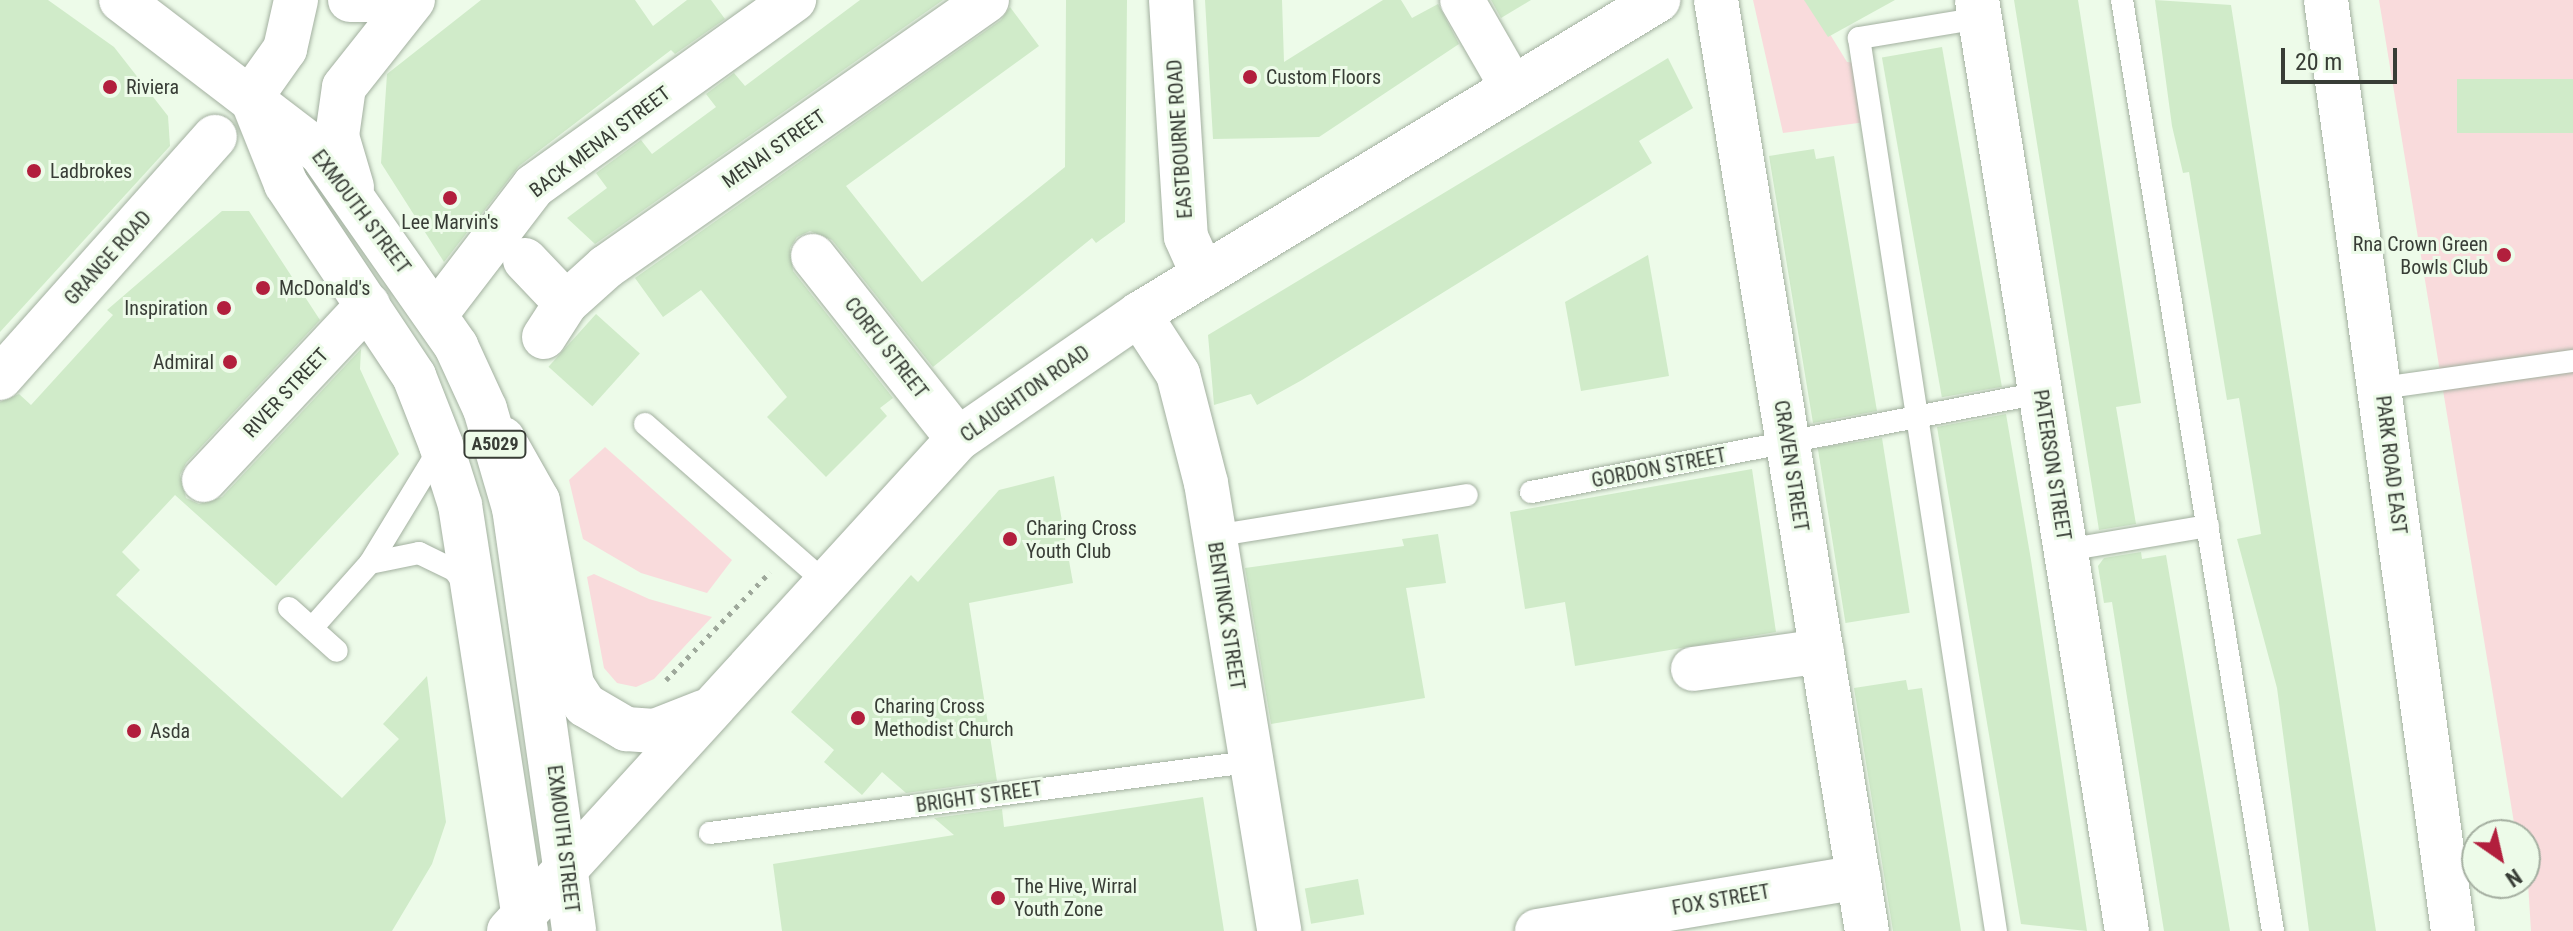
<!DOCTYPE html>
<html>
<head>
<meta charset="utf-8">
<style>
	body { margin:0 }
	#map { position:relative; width:2573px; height:931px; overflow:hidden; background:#edfbe9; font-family:"Roboto Condensed",sans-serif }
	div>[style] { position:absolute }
	.green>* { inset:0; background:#f9dbdc }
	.building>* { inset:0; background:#d0ebc9; transform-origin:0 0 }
	.path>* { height:5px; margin-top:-2.5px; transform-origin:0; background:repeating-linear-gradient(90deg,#9ea89b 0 4px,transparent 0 10px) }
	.roads { filter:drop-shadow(0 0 2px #a3b0a0) drop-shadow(0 0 2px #a3b0a0) }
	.lane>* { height:22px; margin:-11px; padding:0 11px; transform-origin:11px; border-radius:11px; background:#fff }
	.street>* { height:44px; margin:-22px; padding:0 22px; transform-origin:22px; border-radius:22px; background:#fff }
	.secondary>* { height:44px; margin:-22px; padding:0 22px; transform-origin:22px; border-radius:22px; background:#fff }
	.primary>* { height:44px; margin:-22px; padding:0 22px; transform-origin:22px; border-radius:22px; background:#fff }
	.dots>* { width:22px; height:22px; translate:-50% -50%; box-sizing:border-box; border:4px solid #edfbe9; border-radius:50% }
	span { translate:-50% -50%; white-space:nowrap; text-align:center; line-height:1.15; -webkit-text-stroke:6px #edfbe9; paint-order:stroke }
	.shield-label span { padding:2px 6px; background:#edfbe9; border:2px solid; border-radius:6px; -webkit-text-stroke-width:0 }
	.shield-label { font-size:18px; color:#383d36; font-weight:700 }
	.poi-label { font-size:20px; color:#383d36 }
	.left { translate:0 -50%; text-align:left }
	.right { translate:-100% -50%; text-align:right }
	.street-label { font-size:20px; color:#383d36 }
	.north { position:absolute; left:2461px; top:819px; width:80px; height:80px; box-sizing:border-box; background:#edfbe9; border:2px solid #a5afa1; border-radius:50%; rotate:146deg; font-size:22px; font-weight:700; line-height:32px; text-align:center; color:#383d36 }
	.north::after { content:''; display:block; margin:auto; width:28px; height:36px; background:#b21f3d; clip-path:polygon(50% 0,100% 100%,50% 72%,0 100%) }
	.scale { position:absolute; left:2281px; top:48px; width:116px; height:36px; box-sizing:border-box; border:4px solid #383d36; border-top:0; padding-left:10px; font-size:24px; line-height:28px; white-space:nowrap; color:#383d36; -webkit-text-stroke:6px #edfbe9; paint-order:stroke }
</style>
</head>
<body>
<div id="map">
	<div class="green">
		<i style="clip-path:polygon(1753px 0,1809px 0,1847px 62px,1857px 63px,1866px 122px,1783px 133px)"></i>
		<i style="clip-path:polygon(2379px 0,2573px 0,2573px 931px,2531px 931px,2525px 835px,2516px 835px)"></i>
		<i style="clip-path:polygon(605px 447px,732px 560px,707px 593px,641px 573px,583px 539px,569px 480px)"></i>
		<i style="clip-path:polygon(594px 574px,649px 599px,712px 617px,654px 679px,636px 687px,617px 683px,604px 668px,587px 577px)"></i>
	</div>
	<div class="building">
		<i style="clip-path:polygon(0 0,48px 0,114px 47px,168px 116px,170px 146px,0 332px)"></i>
		<i style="clip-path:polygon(481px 0,635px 0,653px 26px,687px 0,711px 0,725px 19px,675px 54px,671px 50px,519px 166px,444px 262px,381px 163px,387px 74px)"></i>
		<i style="clip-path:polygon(860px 0,943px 0,595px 244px,567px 218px,607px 188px,596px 173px,641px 140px,652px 154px,716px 107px,706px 94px,734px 73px,745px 86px)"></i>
		<i style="clip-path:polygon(1066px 0,1127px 0,1125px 222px,1096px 243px,1092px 238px,933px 367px,832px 240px,810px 231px,797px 237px,790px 248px,793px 271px,893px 398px,880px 408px,887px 416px,826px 477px,767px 417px,787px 397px,701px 290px,663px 317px,635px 278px,1001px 20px,1010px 7px,1039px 46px,846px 186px,922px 282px,1065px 167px)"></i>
		<i style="clip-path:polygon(1205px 0,1282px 0,1284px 62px,1383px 0,1401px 0,1412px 18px,1438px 4px,1459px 44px,1319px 137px,1213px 139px)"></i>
		<i style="clip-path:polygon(1491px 0,1531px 0,1501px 18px)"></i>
		<i style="clip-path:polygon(1804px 0,1895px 0,1828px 37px)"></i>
		<i style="clip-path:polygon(2014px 0,2078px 0,2141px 403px,2116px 407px,2136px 524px,2099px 530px)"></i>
		<i style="clip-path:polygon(2155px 0,2231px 5px,2376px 931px,2309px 931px,2277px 688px,2237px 539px,2261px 534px,2239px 398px,2227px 400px,2189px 172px,2183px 173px,2172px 126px)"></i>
		<i style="left:1942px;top:47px;width:345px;height:61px;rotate:80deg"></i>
		<i style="clip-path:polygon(1668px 58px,1693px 108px,1639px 141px,1652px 163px,1302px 380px,1257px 405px,1251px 394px,1214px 405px,1208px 335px)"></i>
		<i style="left:2573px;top:79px;width:54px;height:116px;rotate:90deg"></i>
		<i style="clip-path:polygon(1814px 149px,1816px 159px,1834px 156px,1877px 411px,1813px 423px,1769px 156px)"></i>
		<i style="clip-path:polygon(222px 211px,249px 211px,320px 320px,186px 463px,180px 475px,186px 498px,199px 504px,222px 497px,361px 349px,360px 369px,399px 454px,276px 586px,175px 495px,122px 552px,140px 570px,116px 595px,342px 798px,399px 739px,383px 724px,427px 676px,446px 822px,432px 864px,392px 931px,0 931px,0 402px,19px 394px,31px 405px,113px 315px,107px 310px)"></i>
		<i style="clip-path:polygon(1648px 255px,1669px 376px,1581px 391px,1565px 302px)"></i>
		<i style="left:596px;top:314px;width:59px;height:71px;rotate:42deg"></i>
		<i style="clip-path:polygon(2006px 414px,2031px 560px,2087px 931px,2021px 924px,1937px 427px)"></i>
		<i style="left:1882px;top:438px;width:177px;height:65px;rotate:81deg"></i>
		<i style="clip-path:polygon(1752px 469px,1776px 632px,1575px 666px,1565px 602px,1525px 609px,1510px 512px)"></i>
		<i style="clip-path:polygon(1054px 476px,1073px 583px,969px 603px,997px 781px,906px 793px,882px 772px,862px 795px,824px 762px,834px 750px,791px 712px,911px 575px,918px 582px,999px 490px)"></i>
		<i style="clip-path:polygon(1438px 534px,1446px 583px,1406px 588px,1425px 698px,1271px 724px,1245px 568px,1404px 546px,1402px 539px)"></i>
		<i style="clip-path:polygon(2141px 552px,2142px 559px,2166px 555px,2230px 931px,2164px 931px,2112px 602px,2104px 603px,2098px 566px,2104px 558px)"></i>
		<i style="clip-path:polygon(1906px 680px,1908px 690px,1922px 688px,1961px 931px,1893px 931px,1854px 688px)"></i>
		<i style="clip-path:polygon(1203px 797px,1224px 931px,782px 931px,773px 864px,954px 835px,934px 818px,1002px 809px,1004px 827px)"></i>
		<i style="left:1358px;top:879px;width:36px;height:54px;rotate:80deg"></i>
	</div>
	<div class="path">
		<i style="left:666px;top:680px;width:150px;rotate:-46.1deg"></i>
	</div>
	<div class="roads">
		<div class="lane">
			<i style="left:2122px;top:0;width:943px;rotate:80.79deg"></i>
			<i style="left:1980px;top:18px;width:123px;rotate:170.6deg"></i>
			<i style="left:1859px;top:38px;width:903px;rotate:81.28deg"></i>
			<i style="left:2381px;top:388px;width:194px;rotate:-8deg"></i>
			<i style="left:645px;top:424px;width:241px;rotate:41.3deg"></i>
			<i style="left:1531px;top:492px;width:519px;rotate:-11.01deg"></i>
			<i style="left:1214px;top:536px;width:256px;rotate:-9.2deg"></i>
			<i style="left:2066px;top:550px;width:144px;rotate:-9.6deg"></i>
			<i style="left:370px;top:563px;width:50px;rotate:-11.5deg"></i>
			<i style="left:419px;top:553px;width:39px;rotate:26deg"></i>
			<i style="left:454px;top:570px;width:20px;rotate:53deg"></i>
			<i style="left:289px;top:608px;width:64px;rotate:41.9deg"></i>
			<i style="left:312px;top:628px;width:87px;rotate:-48.3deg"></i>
			<i style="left:370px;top:563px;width:137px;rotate:-58.7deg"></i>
			<i style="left:710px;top:833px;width:543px;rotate:-7.52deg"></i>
		</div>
		<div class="street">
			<i style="left:350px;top:0;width:25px"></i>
			<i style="left:1171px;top:0;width:237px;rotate:86.4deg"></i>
			<i style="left:1186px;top:237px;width:42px;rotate:65.9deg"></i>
			<i style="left:1462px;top:0;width:100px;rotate:60.1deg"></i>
			<i style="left:1716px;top:0;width:943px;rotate:80.79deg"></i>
			<i style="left:1977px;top:0;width:943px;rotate:80.85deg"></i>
			<i style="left:251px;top:97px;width:59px;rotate:-54.7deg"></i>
			<i style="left:285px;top:49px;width:50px;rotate:-77.3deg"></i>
			<i style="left:813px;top:256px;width:233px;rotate:51.6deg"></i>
			<i style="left:525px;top:260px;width:59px;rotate:46.4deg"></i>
			<i style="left:436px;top:314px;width:161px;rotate:-52.6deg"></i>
			<i style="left:534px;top:186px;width:320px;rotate:-35.6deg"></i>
			<i style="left:1139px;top:314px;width:72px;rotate:57deg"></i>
			<i style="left:1178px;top:374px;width:113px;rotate:75.6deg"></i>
			<i style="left:1206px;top:483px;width:454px;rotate:80.7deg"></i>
			<i style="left:544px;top:337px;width:40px;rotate:-57.1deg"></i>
			<i style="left:566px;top:303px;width:54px;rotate:-42deg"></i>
			<i style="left:606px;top:267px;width:465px;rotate:-35deg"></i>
			<i style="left:0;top:378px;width:323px;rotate:-48.3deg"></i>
			<i style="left:204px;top:480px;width:240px;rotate:-46.9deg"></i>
			<i style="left:1693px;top:669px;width:130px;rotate:-7.9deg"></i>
			<i style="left:1537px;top:931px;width:326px;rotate:-9.5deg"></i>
		</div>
		<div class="secondary">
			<i style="left:2326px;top:0;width:940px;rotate:82.23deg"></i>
			<i style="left:503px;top:439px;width:71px;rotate:60.6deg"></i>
			<i style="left:538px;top:501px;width:187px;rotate:79.5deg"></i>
			<i style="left:572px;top:685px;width:24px;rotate:57deg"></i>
			<i style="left:585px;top:705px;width:48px;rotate:30.3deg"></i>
			<i style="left:626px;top:729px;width:29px;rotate:4deg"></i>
			<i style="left:655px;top:731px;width:52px;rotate:-21.6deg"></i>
			<i style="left:509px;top:931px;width:666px;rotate:-47.62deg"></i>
			<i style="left:958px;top:439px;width:220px;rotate:-34.6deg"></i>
			<i style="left:1139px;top:314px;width:607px;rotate:-31.17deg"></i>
		</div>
		<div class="primary">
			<i style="left:121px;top:0;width:252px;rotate:37.4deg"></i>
			<i style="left:321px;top:153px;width:236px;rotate:55deg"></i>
			<i style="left:456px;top:346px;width:69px;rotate:65.3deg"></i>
			<i style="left:485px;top:409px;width:103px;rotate:73.7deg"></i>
			<i style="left:514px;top:508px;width:427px;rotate:81.9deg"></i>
			<i style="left:252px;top:99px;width:92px;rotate:68.2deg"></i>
			<i style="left:286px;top:184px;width:231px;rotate:56.3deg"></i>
			<i style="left:414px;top:376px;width:74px;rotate:68.6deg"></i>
			<i style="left:441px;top:445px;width:63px;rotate:72.4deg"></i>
			<i style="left:460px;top:505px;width:431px;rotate:81.2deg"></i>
			<i style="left:352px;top:187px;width:53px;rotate:-106.4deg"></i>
			<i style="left:337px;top:136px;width:49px;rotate:-81.9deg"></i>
			<i style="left:344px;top:87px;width:111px;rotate:-51.6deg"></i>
		</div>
	</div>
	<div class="dots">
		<i style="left:1250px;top:77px;background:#b21f3d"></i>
		<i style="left:110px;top:87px;background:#b21f3d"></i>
		<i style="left:34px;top:171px;background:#b21f3d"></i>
		<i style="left:450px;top:198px;background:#b21f3d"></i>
		<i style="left:2504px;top:255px;background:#b21f3d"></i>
		<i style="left:263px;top:288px;background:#b21f3d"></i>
		<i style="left:224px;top:308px;background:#b21f3d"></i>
		<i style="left:230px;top:362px;background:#b21f3d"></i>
		<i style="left:1010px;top:539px;background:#b21f3d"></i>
		<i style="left:858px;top:718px;background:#b21f3d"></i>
		<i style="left:134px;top:731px;background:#b21f3d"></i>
		<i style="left:998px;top:898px;background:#b21f3d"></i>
	</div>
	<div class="shield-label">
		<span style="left:495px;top:444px">A5029</span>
	</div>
	<div class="poi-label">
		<span class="left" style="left:1266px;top:77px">Custom Floors</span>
		<span class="left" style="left:126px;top:87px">Riviera</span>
		<span class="left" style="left:50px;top:171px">Ladbrokes</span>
		<span style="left:450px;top:222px">Lee Marvin's</span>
		<span class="right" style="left:2488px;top:256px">Rna Crown Green<br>Bowls Club</span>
		<span class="left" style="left:279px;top:288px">McDonald's</span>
		<span class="right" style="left:208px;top:308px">Inspiration</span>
		<span class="right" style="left:214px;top:362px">Admiral</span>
		<span class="left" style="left:1026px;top:540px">Charing Cross<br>Youth Club</span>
		<span class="left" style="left:874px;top:718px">Charing Cross<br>Methodist Church</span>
		<span class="left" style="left:150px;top:731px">Asda</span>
		<span class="left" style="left:1014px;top:898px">The Hive, Wirral<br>Youth Zone</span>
	</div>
	<div class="street-label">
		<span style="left:1180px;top:139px;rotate:-94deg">EASTBOURNE ROAD</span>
		<span style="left:600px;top:142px;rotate:-37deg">BACK MENAI STREET</span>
		<span style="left:774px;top:149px;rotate:-35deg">MENAI STREET</span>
		<span style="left:361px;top:212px;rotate:53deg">EXMOUTH STREET</span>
		<span style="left:108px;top:258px;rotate:-48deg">GRANGE ROAD</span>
		<span style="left:886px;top:348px;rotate:52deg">CORFU STREET</span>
		<span style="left:286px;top:393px;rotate:-47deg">RIVER STREET</span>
		<span style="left:1025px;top:394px;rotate:-35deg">CLAUGHTON ROAD</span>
		<span style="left:2052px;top:465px;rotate:81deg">PATERSON STREET</span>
		<span style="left:2391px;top:465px;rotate:83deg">PARK ROAD EAST</span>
		<span style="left:1791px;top:466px;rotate:81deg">CRAVEN STREET</span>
		<span style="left:1659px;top:468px;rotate:-11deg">GORDON STREET</span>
		<span style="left:1226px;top:616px;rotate:81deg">BENTINCK STREET</span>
		<span style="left:979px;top:797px;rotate:-8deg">BRIGHT STREET</span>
		<span style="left:563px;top:839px;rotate:83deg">EXMOUTH STREET</span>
		<span style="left:1721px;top:900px;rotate:-10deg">FOX STREET</span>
	</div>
	<div class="north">N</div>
	<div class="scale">20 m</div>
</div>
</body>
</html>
